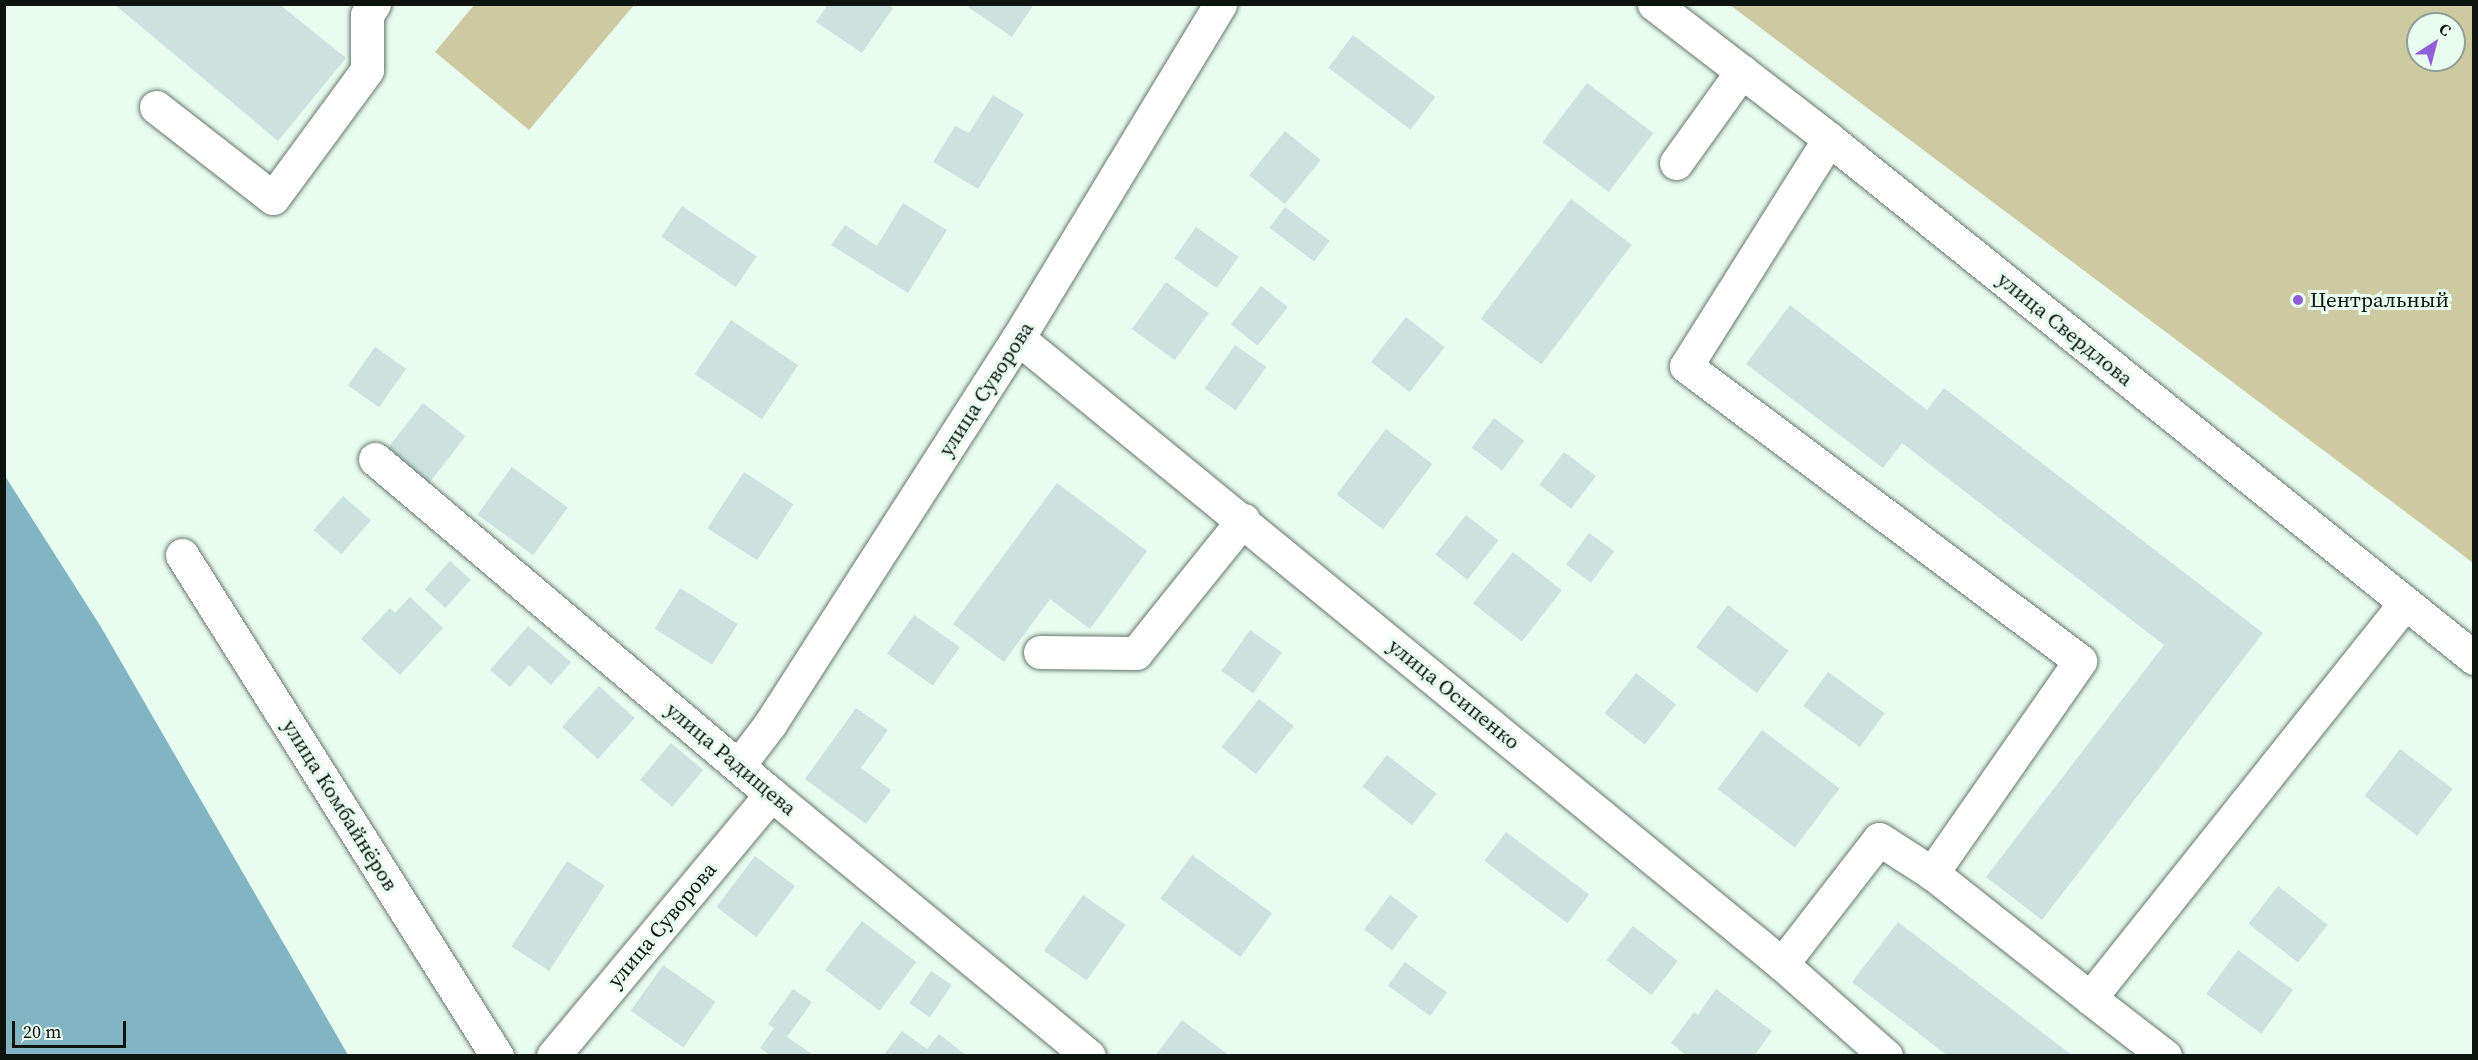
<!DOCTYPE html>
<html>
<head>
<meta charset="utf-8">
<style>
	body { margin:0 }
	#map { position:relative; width:2478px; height:1060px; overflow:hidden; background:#e9fcf0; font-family:"Source Serif 4",serif }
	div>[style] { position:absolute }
	.green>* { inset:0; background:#cdcaa2 }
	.water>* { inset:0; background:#82b5c2 }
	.building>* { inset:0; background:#cbe2df; transform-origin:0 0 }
	.roads { filter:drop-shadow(0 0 2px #66776d) drop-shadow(0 0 2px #66776d) }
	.minor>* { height:33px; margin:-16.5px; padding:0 16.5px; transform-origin:16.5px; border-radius:16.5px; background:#fff }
	.dots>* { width:16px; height:16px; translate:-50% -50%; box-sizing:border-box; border:3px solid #e9fcf0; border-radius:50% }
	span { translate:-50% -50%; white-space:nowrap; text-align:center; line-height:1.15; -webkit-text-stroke:6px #e9fcf0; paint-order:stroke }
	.poi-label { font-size:21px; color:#0d1410 }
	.left { translate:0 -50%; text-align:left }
	.street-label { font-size:21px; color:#0d1410 }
	.frame { position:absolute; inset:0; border:6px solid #0d1410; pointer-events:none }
	.north { position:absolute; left:2406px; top:12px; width:60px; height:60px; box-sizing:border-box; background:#e9fcf0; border:2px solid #919f96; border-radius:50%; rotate:36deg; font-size:16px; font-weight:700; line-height:24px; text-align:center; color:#0d1410 }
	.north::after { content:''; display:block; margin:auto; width:21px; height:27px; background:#8f5fd9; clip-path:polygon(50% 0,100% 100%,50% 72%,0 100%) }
	.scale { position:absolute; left:12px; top:1021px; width:114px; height:27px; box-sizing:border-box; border:3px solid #0d1410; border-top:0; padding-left:8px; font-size:18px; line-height:21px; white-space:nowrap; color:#0d1410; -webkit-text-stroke:4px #e9fcf0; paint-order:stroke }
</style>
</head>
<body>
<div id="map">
	<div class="green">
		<i style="clip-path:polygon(474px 5px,474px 4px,634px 5px,529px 130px,435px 52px)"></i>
		<i style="clip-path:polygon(evenodd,1730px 5px,2473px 5px,2473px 563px,2443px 540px,1730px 5px,2418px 24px,2454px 24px,2454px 60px,2418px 60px,2418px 24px)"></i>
	</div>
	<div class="water">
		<i style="clip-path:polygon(5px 476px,101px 627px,348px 1055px,5px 1055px)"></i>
	</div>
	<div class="building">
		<i style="clip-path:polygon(114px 4px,279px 4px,346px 58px,278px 141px)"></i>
		<i style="clip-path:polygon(828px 4px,887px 4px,893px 8px,862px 53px,816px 22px)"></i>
		<i style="clip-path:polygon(970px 4px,1034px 4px,1012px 37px,968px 7px)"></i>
		<i style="left:1353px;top:35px;width:103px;height:41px;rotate:37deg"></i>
		<i style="left:1587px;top:83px;width:83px;height:74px;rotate:37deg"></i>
		<i style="clip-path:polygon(993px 95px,1024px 114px,978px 189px,933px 162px,955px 126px,969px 133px)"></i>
		<i style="left:1285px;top:131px;width:46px;height:57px;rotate:39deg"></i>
		<i style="left:1571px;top:199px;width:76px;height:150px;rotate:37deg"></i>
		<i style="clip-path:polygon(903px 203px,947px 230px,908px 293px,831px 245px,845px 225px,877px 246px)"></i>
		<i style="left:682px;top:206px;width:90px;height:37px;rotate:34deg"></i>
		<i style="left:1285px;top:207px;width:56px;height:26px;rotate:37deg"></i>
		<i style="left:1196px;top:227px;width:52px;height:38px;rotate:35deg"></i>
		<i style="left:1166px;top:282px;width:53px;height:58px;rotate:36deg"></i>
		<i style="left:1261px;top:286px;width:34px;height:49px;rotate:38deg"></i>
		<i style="clip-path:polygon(1790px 305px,1927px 410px,1944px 388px,2263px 633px,2042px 920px,1986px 877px,2164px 645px,1902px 443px,1883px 468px,1746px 364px)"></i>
		<i style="left:1406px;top:317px;width:49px;height:57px;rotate:38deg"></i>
		<i style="left:731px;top:320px;width:81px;height:65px;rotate:34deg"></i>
		<i style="left:1235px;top:345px;width:38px;height:53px;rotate:35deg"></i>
		<i style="left:375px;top:347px;width:38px;height:47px;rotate:35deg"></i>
		<i style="left:423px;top:403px;width:54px;height:64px;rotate:38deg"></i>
		<i style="left:1494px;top:418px;width:38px;height:37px;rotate:37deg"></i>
		<i style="left:1386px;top:429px;width:58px;height:82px;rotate:37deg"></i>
		<i style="left:1564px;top:452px;width:40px;height:41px;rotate:37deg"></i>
		<i style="left:512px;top:467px;width:69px;height:59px;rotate:36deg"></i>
		<i style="left:744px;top:472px;width:59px;height:67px;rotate:33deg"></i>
		<i style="clip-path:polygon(1057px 483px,1147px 551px,1090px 629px,1050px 599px,1004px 662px,953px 624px)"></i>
		<i style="left:343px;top:496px;width:37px;height:45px;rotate:41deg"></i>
		<i style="left:1466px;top:515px;width:41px;height:50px;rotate:38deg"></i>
		<i style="left:1589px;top:533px;width:31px;height:39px;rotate:36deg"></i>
		<i style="left:1513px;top:552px;width:62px;height:65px;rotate:38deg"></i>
		<i style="left:450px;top:561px;width:28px;height:38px;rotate:42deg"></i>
		<i style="left:680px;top:588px;width:68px;height:48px;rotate:32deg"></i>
		<i style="clip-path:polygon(410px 597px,443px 628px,400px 675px,361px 639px,390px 608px,395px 613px)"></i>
		<i style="left:1728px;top:605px;width:76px;height:53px;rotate:37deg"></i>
		<i style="left:914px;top:615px;width:56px;height:47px;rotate:35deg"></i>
		<i style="clip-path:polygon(528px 626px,571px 662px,551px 685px,529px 665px,510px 687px,490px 670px)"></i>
		<i style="left:1250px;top:630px;width:39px;height:50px;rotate:35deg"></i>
		<i style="left:1828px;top:672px;width:70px;height:42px;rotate:36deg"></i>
		<i style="left:1636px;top:673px;width:51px;height:51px;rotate:38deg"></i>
		<i style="left:599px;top:686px;width:48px;height:55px;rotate:42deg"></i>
		<i style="left:1259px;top:699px;width:44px;height:61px;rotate:38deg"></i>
		<i style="clip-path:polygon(856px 708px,888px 730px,861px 768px,891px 790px,866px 824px,805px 779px)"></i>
		<i style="left:1762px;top:730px;width:97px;height:74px;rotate:37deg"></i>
		<i style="left:671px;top:743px;width:42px;height:48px;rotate:40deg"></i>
		<i style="left:2400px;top:749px;width:66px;height:59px;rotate:37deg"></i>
		<i style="left:1387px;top:755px;width:63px;height:40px;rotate:38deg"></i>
		<i style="left:1506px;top:832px;width:104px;height:36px;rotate:37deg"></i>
		<i style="left:1192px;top:855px;width:99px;height:54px;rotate:36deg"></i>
		<i style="left:755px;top:856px;width:50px;height:64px;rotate:37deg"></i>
		<i style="left:567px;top:861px;width:45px;height:102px;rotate:33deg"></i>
		<i style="left:2278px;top:886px;width:63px;height:48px;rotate:38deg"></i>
		<i style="left:1083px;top:895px;width:52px;height:68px;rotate:35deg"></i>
		<i style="left:1390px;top:895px;width:35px;height:43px;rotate:37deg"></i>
		<i style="left:862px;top:921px;width:68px;height:61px;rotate:37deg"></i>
		<i style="clip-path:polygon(1898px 922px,2073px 1056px,1948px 1056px,1852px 982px)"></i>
		<i style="left:1633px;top:926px;width:57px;height:43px;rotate:38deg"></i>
		<i style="left:2238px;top:950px;width:68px;height:54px;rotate:36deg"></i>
		<i style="left:1405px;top:962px;width:52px;height:29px;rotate:36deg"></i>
		<i style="left:663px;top:965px;width:64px;height:56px;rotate:35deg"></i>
		<i style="left:931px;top:971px;width:25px;height:39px;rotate:34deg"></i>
		<i style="clip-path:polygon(793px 989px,812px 1002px,787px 1037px,812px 1054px,771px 1056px,760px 1048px,774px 1028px,768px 1024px)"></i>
		<i style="clip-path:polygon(1716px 989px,1772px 1031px,1754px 1056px,1687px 1056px,1671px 1043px,1694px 1012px,1698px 1015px)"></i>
		<i style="clip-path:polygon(1182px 1020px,1230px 1056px,1155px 1056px)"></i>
		<i style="clip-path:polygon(902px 1031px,927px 1049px,939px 1034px,967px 1056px,883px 1056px)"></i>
	</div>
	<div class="roads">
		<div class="minor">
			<i style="left:1654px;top:4px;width:221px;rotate:37.6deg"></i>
			<i style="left:1829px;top:139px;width:828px;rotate:38.82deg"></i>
			<i style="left:156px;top:107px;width:148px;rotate:37.9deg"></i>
			<i style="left:273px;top:198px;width:159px;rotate:-53.7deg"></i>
			<i style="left:367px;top:70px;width:55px;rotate:-90deg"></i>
			<i style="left:367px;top:15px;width:13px;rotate:-58deg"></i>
			<i style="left:1829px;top:139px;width:268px;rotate:122.2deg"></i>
			<i style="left:1686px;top:366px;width:492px;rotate:36.8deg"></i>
			<i style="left:2080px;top:661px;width:259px;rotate:124.9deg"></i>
			<i style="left:1676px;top:163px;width:113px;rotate:-54.3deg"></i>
			<i style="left:1018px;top:338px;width:988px;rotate:39.33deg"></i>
			<i style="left:1782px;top:964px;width:139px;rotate:41.5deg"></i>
			<i style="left:375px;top:459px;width:519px;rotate:40.23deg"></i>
			<i style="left:771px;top:794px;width:412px;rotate:39.5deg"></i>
			<i style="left:182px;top:555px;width:592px;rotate:57.84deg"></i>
			<i style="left:1040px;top:652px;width:96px;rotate:0.6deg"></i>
			<i style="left:1136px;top:653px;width:171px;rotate:-51.2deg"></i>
			<i style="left:739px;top:765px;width:51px;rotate:-52.9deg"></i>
			<i style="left:770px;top:724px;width:459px;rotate:-57.3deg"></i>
			<i style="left:1018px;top:338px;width:390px;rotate:-58.8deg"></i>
			<i style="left:1782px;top:964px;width:158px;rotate:-52.2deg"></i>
			<i style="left:1879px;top:839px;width:63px;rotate:32.7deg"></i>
			<i style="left:1932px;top:873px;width:201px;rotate:38.3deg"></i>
			<i style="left:2090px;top:998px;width:505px;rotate:-51.43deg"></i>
			<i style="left:2090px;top:998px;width:95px;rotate:37.7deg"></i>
			<i style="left:553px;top:1056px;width:341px;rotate:-50.2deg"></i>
		</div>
	</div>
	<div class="dots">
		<i style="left:2298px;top:300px;background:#8f5fd9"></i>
	</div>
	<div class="poi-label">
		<span class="left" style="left:2310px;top:300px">Центральный</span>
	</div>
	<div class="street-label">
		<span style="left:2065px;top:329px;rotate:39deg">улица Свердлова</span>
		<span style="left:986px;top:389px;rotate:-57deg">улица Суворова</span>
		<span style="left:1454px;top:694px;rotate:39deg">улица Осипенко</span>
		<span style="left:731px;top:759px;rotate:40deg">улица Радищева</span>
		<span style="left:340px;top:805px;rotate:58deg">улица Комбайнёров</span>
		<span style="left:662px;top:925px;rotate:-50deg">улица Суворова</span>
	</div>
	<div class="frame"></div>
	<div class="north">С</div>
	<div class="scale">20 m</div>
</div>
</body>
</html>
